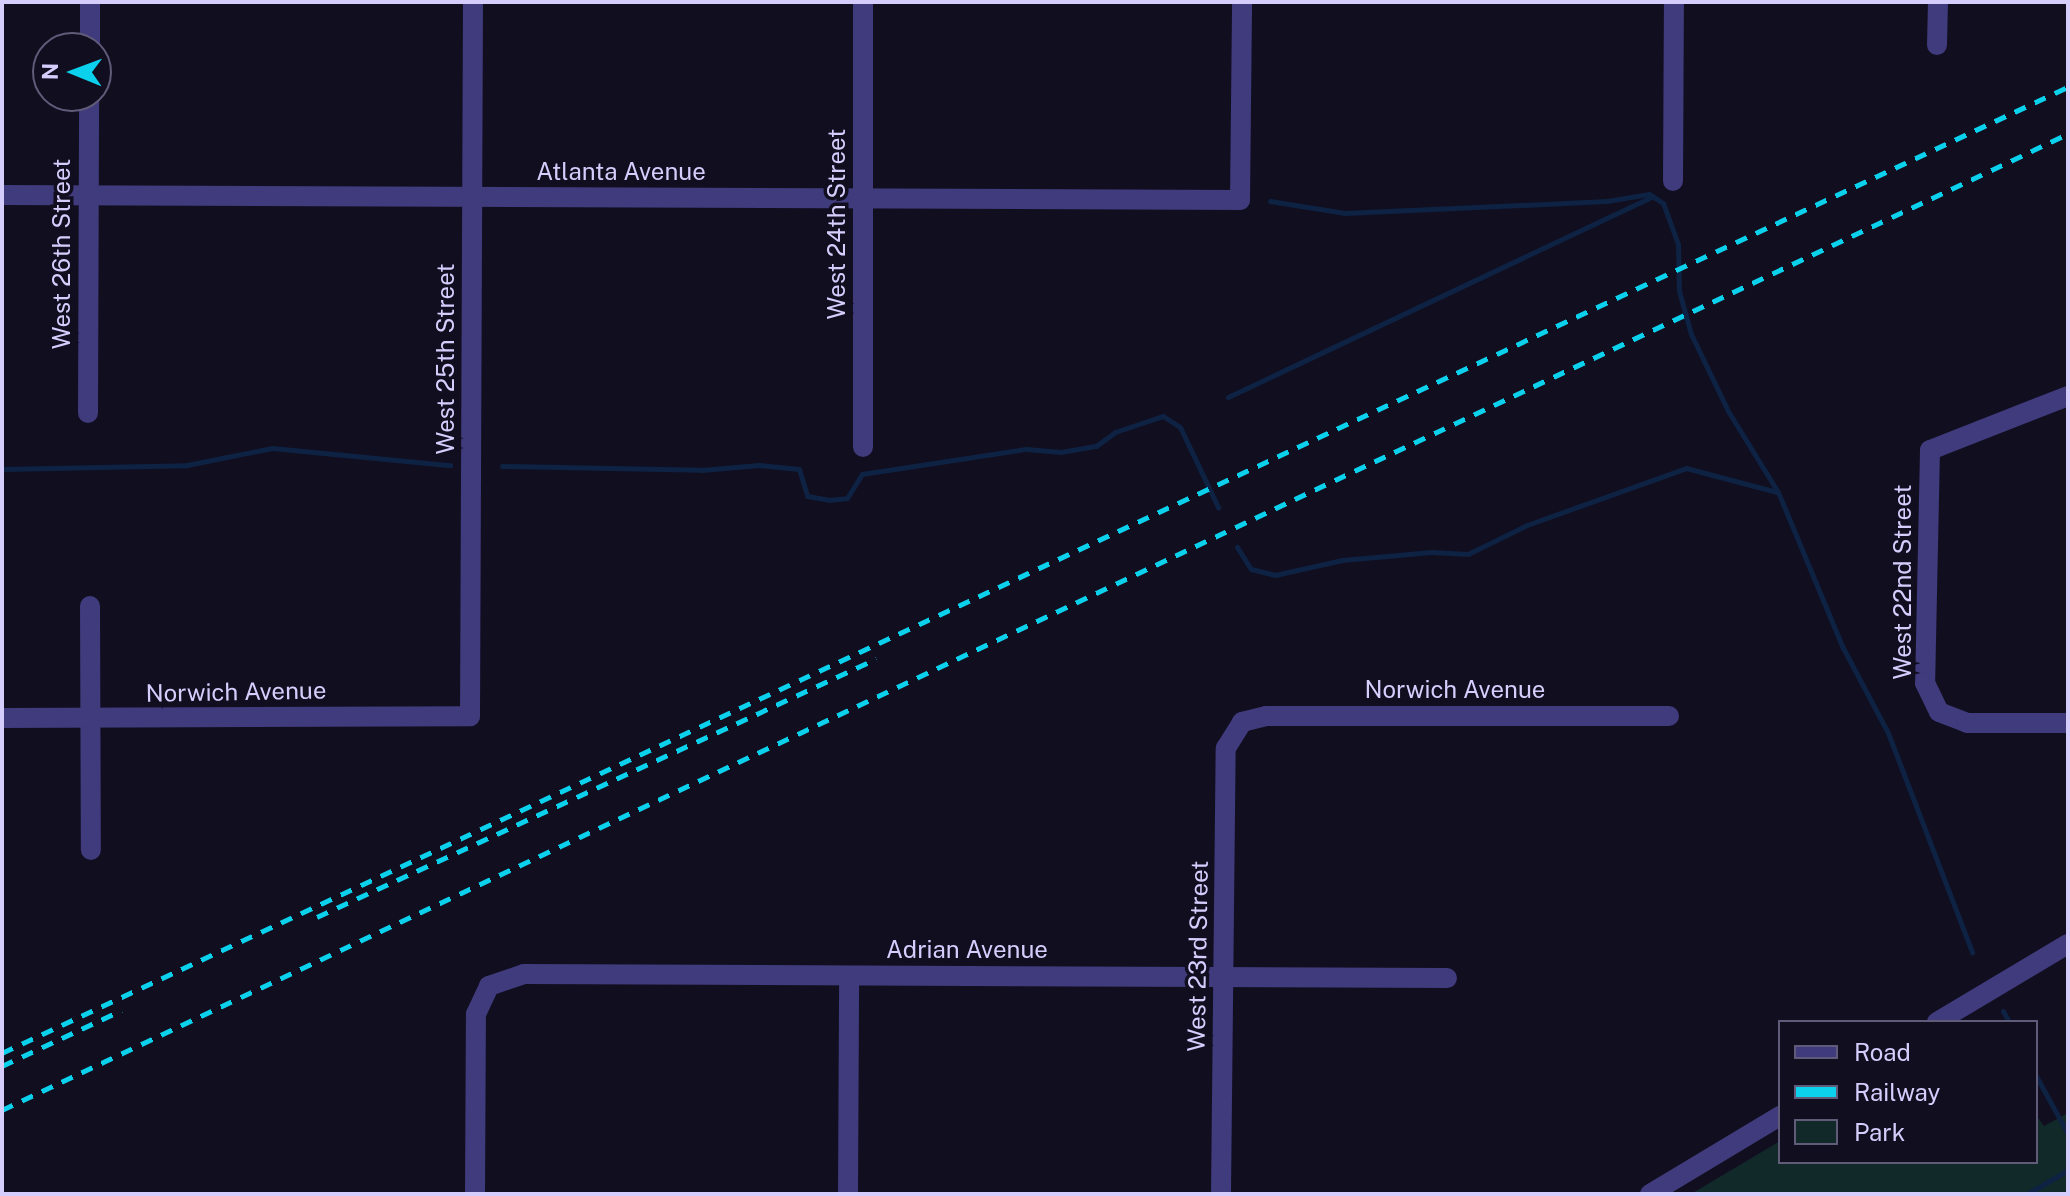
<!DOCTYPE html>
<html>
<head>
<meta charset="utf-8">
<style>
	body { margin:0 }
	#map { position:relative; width:2070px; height:1196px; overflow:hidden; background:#110e20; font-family:"Public Sans",sans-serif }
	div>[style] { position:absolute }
	.green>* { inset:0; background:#112929 }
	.stream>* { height:5px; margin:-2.5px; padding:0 2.5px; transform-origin:2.5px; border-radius:2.5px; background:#0e2243 }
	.minor>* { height:20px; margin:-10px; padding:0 10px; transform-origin:10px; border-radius:10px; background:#3f3b7c }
	.rail>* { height:5px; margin-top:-2.5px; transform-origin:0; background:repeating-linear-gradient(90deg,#0bd1ec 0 12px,transparent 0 22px) }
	span { translate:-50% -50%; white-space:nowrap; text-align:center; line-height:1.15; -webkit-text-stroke:7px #110e20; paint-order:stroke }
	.street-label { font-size:24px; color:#d5cefd }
	.frame { position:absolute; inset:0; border:4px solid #d5cefd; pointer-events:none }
	.legend { position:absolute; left:1778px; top:1020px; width:260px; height:144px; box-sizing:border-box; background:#110e20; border:2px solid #5f5b78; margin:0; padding:10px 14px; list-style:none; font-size:24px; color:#d5cefd }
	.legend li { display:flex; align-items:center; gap:16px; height:40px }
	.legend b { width:40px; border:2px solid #5f5b78 }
	.north { position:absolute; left:32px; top:32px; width:80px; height:80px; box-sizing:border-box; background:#110e20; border:2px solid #5f5b78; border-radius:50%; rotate:271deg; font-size:22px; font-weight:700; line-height:32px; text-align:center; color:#d5cefd }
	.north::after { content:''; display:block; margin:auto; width:28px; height:36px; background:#0bd1ec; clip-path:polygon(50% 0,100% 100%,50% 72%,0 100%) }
</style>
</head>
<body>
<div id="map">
	<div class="green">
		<i style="clip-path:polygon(2068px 1113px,2068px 1194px,1691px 1194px,1780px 1141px,1780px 1162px,2036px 1162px,2036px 1115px,2044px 1126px)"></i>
	</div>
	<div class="stream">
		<i style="left:1270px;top:201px;width:76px;rotate:9.1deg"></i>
		<i style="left:1345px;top:213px;width:262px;rotate:-2.6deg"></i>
		<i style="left:1607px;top:201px;width:43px;rotate:-9.5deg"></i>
		<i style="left:1649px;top:194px;width:17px;rotate:33deg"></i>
		<i style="left:1663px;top:203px;width:44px;rotate:69.9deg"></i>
		<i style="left:1678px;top:244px;width:47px;rotate:88.8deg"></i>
		<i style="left:1679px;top:291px;width:45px;rotate:74.4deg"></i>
		<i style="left:1691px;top:334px;width:85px;rotate:64.3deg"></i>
		<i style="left:1728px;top:411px;width:95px;rotate:58.3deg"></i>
		<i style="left:1778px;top:492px;width:167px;rotate:67.4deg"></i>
		<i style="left:1842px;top:646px;width:98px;rotate:62.1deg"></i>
		<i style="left:1888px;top:733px;width:235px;rotate:69deg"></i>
		<i style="left:1228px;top:397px;width:470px;rotate:-25.3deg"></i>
		<i style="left:502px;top:466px;width:200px;rotate:1.1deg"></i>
		<i style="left:702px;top:470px;width:57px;rotate:-5deg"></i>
		<i style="left:759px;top:465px;width:40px;rotate:5.7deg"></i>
		<i style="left:799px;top:469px;width:28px;rotate:73deg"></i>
		<i style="left:807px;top:496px;width:22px;rotate:10deg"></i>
		<i style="left:829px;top:500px;width:18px;rotate:-6deg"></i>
		<i style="left:847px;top:498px;width:28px;rotate:-58deg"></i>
		<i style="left:862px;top:474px;width:166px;rotate:-8.7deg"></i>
		<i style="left:1026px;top:449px;width:35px;rotate:5deg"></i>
		<i style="left:1061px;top:452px;width:36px;rotate:-10deg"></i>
		<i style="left:1096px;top:446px;width:24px;rotate:-36deg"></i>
		<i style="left:1115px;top:432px;width:51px;rotate:-18.4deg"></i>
		<i style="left:1163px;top:416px;width:20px;rotate:33deg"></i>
		<i style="left:1180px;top:427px;width:89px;rotate:64.6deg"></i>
		<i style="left:2px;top:469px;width:185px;rotate:-1.2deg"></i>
		<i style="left:187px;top:465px;width:87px;rotate:-11.3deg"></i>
		<i style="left:272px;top:448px;width:179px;rotate:5.5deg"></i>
		<i style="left:1237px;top:547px;width:26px;rotate:58deg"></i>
		<i style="left:1251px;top:569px;width:25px;rotate:14deg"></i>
		<i style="left:1275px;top:575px;width:69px;rotate:-12.6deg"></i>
		<i style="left:1342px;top:560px;width:90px;rotate:-5.1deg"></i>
		<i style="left:1432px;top:552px;width:36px;rotate:3deg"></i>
		<i style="left:1468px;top:554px;width:66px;rotate:-26.2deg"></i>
		<i style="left:1527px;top:525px;width:169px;rotate:-19.7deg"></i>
		<i style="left:1686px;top:468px;width:94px;rotate:14.8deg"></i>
		<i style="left:2003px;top:1011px;width:13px;rotate:61deg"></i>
		<i style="left:2036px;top:1076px;width:66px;rotate:61.1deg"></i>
		<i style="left:2027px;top:1194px;width:48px;rotate:-30.3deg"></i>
	</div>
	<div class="minor">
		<i style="left:90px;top:2px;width:46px;rotate:90deg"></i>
		<i style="left:1937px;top:45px;width:43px;rotate:-88.7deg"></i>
		<i style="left:1673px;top:181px;width:179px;rotate:-89.7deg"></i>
		<i style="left:2px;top:195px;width:1238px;rotate:0.23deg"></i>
		<i style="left:1240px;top:200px;width:198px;rotate:-89.4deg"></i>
		<i style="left:2068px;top:396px;width:148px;rotate:158.6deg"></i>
		<i style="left:1930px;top:450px;width:233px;rotate:91.2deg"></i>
		<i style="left:1925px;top:683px;width:32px;rotate:64deg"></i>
		<i style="left:1939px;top:712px;width:30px;rotate:21deg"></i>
		<i style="left:1967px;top:723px;width:101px"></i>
		<i style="left:88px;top:413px;width:317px;rotate:-89.8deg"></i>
		<i style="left:863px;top:447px;width:445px;rotate:-90deg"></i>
		<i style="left:90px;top:606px;width:244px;rotate:89.8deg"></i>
		<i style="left:2px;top:718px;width:468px;rotate:-0.2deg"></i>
		<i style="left:470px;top:716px;width:714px;rotate:-89.76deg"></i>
		<i style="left:1937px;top:1022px;width:152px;rotate:-30.8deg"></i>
		<i style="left:475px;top:1194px;width:180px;rotate:-89.7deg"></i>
		<i style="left:476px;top:1014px;width:31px;rotate:-65deg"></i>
		<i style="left:489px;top:986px;width:37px;rotate:-19deg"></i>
		<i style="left:524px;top:974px;width:923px;rotate:0.25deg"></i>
		<i style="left:848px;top:1194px;width:218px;rotate:-89.7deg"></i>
		<i style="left:1221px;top:1194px;width:446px;rotate:-89.4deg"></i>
		<i style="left:1226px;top:748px;width:31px;rotate:-58deg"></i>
		<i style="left:1242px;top:722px;width:25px;rotate:-14deg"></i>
		<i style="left:1266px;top:716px;width:403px"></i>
		<i style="left:1650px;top:1194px;width:152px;rotate:-31deg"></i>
	</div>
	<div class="rail">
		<i style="left:317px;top:917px;width:616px;rotate:-24.78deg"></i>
		<i style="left:2px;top:1053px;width:2281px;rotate:-25.06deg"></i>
		<i style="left:2px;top:1066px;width:132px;rotate:-25deg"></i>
		<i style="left:2px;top:1110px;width:2285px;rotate:-25.29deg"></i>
	</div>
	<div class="street-label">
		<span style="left:621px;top:172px">Atlanta Avenue</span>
		<span style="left:837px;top:224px;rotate:-90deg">West 24th Street</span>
		<span style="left:62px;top:254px;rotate:-90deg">West 26th Street</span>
		<span style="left:446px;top:359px;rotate:-90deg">West 25th Street</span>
		<span style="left:1903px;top:582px;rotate:-90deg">West 22nd Street</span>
		<span style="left:1455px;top:690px">Norwich Avenue</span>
		<span style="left:236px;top:692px;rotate:-1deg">Norwich Avenue</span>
		<span style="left:967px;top:950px">Adrian Avenue</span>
		<span style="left:1198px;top:956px;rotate:-89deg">West 23rd Street</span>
	</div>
	<div class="frame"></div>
	<ul class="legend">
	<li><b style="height:10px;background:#3f3b7c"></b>Road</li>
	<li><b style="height:10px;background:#0bd1ec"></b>Railway</li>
	<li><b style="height:22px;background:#112929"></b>Park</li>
	</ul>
	<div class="north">N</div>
</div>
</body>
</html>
